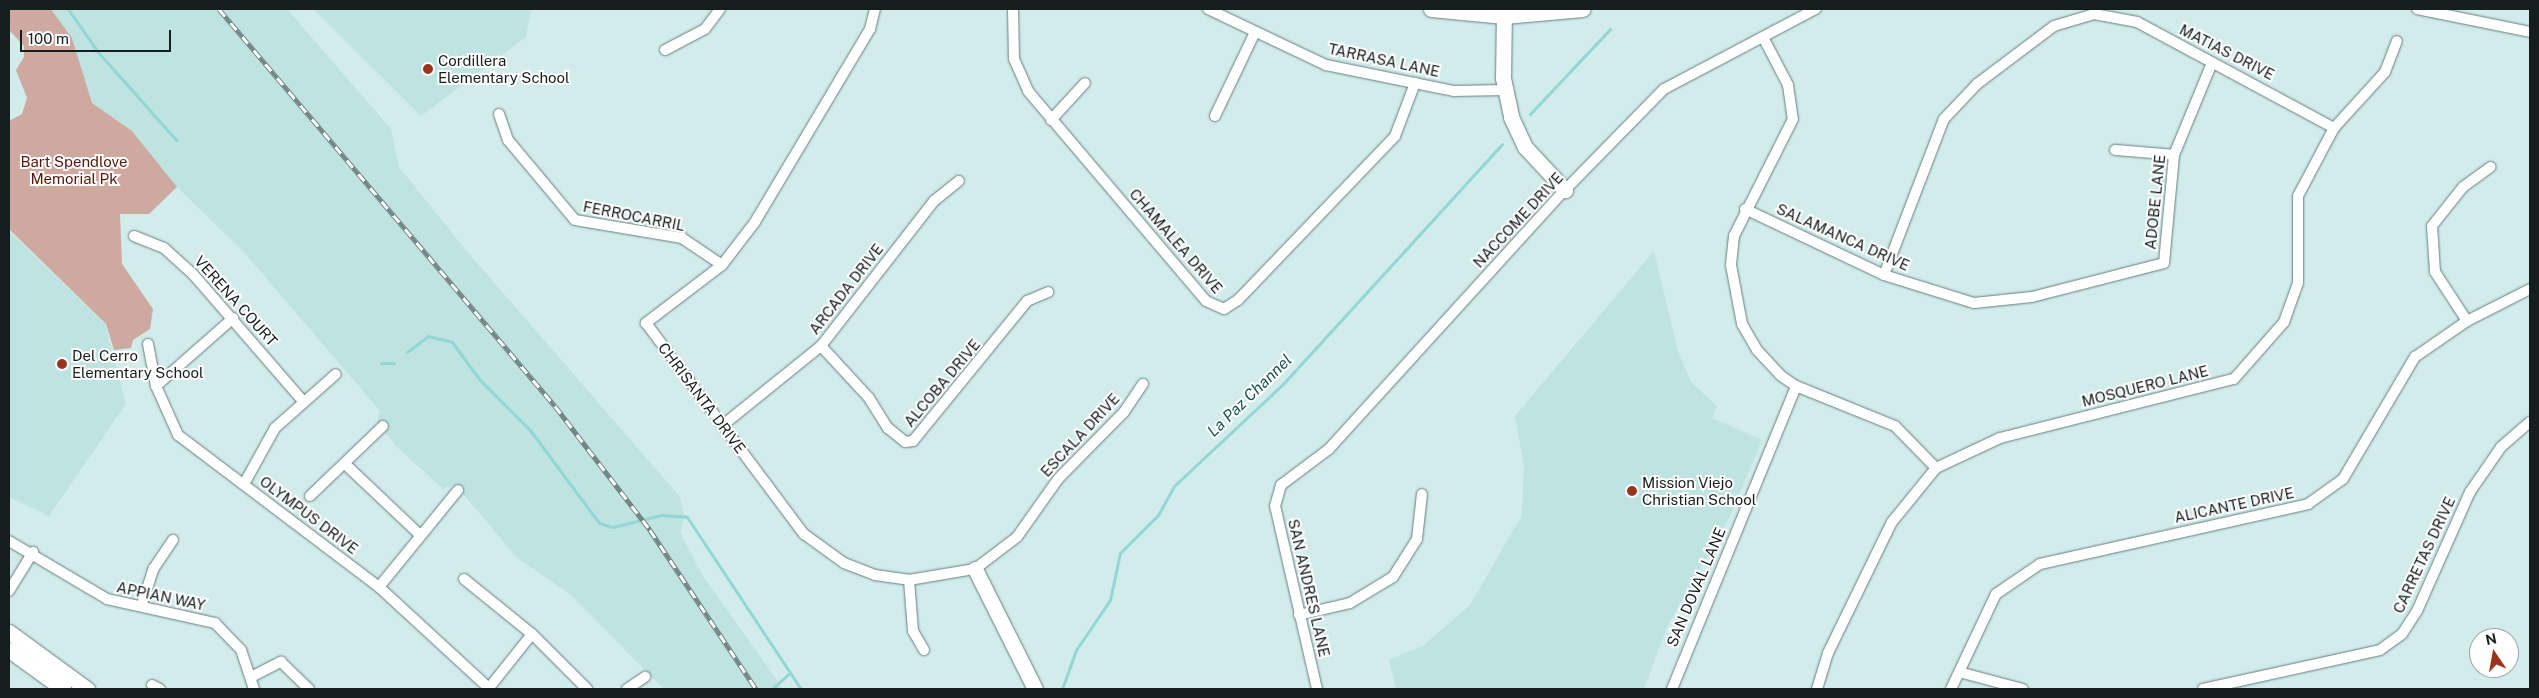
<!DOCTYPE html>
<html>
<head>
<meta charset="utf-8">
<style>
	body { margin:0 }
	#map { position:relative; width:2539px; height:698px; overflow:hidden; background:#d1eceb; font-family:"Public Sans",sans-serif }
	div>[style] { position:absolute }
	.built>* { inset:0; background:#bee3e1 }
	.green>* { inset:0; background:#cea9a0 }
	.stream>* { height:3px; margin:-1.5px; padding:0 1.5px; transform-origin:1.5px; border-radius:1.5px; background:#92d7d5 }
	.roads { filter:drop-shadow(0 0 1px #667f7e) drop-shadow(0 0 1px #667f7e) }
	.street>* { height:10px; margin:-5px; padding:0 5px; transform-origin:5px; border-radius:5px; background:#fff }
	.secondary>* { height:15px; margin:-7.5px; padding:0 7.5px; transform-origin:7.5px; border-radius:7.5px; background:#fff }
	.rail>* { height:5px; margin-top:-2.5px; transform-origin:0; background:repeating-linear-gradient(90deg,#fff 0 9px,#738685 0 18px); box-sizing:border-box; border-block:1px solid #738685 }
	.dots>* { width:14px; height:14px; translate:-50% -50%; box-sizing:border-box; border:2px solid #fff; border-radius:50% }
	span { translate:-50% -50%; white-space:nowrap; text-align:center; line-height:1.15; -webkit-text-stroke:4px #fff; paint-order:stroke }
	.street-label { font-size:15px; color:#141e1d }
	.poi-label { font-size:15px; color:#141e1d }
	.left { translate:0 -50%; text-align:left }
	.park-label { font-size:15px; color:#591709 }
	.water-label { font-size:16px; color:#175352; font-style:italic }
	.frame { position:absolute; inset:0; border:10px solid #141e1d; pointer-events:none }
	.north { position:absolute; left:2469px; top:628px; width:50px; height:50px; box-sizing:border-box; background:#fff; border:1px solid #a1a5a5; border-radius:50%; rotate:348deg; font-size:14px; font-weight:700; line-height:20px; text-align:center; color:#141e1d }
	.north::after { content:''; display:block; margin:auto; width:18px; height:22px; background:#9b321c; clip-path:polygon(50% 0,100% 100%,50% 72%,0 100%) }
	.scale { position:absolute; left:20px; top:30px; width:151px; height:22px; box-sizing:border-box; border:2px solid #141e1d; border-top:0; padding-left:6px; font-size:15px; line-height:18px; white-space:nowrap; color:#141e1d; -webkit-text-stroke:4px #fff; paint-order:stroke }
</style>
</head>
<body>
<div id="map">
	<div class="built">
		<i style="clip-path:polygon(51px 9px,287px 9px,391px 129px,399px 167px,465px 249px,680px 497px,684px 516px,680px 532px,701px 573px,783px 689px,664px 689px,571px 595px,516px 557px,465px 496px,452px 485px,443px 489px,397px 447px,377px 422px,380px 411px,242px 250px,177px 187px,132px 131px,92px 103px,72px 38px)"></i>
		<i style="clip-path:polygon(313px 9px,531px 9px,526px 37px,421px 116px)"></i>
		<i style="clip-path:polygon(9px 231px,105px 324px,126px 404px,49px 516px,9px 497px)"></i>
		<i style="clip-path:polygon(1654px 251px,1678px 352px,1691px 382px,1717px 406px,1712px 418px,1762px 440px,1730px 516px,1667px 627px,1644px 689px,1396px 689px,1389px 660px,1424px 645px,1470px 605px,1522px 515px,1524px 467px,1515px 416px)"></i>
	</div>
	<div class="green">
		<i style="clip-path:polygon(9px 9px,51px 9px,72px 38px,92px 103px,132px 131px,177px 187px,149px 214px,120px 214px,122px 264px,153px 309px,150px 329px,133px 340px,131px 348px,114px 350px,106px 324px,9px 229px,9px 121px,22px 114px,27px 98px,16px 70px,24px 57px,24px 46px,10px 31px)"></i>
	</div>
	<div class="stream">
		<i style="left:68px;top:9px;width:52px;rotate:55.1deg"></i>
		<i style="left:98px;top:52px;width:118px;rotate:48.4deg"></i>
		<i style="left:1530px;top:114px;width:117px;rotate:-46.7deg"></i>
		<i style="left:407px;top:352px;width:26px;rotate:-37deg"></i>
		<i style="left:428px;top:336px;width:25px;rotate:14deg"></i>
		<i style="left:452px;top:342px;width:47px;rotate:53.6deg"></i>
		<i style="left:480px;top:380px;width:71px;rotate:45deg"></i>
		<i style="left:530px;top:430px;width:116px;rotate:53.4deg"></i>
		<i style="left:599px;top:523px;width:15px;rotate:16deg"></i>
		<i style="left:613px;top:527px;width:49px;rotate:-14deg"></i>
		<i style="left:661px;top:515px;width:26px;rotate:4deg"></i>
		<i style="left:687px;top:517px;width:206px;rotate:56.5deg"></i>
		<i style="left:381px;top:363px;width:13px"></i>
		<i style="left:772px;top:689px;width:24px;rotate:-42deg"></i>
		<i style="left:1062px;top:689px;width:41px;rotate:-70.3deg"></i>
		<i style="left:1076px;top:650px;width:60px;rotate:-55.8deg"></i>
		<i style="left:1110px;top:600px;width:48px;rotate:-78deg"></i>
		<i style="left:1120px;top:553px;width:54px;rotate:-45deg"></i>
		<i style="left:1158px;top:515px;width:33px;rotate:-61deg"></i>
		<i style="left:1174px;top:486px;width:149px;rotate:-43.1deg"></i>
		<i style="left:1283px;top:384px;width:325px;rotate:-47.6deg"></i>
	</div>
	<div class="roads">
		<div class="street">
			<i style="left:875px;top:9px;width:21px;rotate:104deg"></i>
			<i style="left:870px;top:29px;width:225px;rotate:120.8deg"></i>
			<i style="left:755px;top:222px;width:54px;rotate:127.5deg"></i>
			<i style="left:722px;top:265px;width:96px;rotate:142.7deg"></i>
			<i style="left:646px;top:323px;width:264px;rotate:53.2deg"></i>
			<i style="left:804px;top:534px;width:49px;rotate:35.9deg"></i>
			<i style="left:844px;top:563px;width:33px;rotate:21deg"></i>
			<i style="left:875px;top:575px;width:34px;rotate:8deg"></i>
			<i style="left:909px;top:580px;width:67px;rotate:-9.5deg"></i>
			<i style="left:975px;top:569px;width:53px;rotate:-37.3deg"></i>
			<i style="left:1017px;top:537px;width:71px;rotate:-54.7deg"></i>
			<i style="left:1058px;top:479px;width:94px;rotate:-45.4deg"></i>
			<i style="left:1124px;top:412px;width:34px;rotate:-56deg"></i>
			<i style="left:1013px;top:9px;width:50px;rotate:88.9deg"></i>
			<i style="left:1014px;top:59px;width:35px;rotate:66deg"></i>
			<i style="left:1028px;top:91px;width:275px;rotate:49.7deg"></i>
			<i style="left:1206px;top:301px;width:20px;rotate:24deg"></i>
			<i style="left:1224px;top:309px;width:17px;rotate:-33deg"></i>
			<i style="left:1238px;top:300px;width:227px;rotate:-46.2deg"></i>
			<i style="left:1395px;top:136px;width:57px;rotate:-69.3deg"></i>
			<i style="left:1208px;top:9px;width:131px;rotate:25.4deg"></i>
			<i style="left:1326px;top:65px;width:131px;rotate:11.5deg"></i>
			<i style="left:1454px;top:91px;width:51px;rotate:-1.1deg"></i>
			<i style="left:2417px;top:9px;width:115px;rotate:11.5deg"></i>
			<i style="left:1764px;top:39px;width:52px;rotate:62.4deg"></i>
			<i style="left:1788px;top:85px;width:34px;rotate:82deg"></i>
			<i style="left:1793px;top:119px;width:131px;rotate:116.8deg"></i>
			<i style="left:1734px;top:236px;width:29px;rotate:96deg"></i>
			<i style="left:1731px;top:265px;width:60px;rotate:79.4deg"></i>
			<i style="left:1742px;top:324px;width:30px;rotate:60deg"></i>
			<i style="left:1757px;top:350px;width:34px;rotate:47deg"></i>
			<i style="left:1780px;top:375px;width:19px;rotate:35deg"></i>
			<i style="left:1796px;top:386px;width:107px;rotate:22deg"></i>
			<i style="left:1895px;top:426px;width:59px;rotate:45.7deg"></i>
			<i style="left:665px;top:50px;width:45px;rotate:-27.7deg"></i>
			<i style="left:705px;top:29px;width:25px;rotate:-53deg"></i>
			<i style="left:499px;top:114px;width:28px;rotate:71deg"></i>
			<i style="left:508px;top:140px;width:104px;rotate:50.1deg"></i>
			<i style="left:575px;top:220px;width:109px;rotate:9.5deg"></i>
			<i style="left:682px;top:238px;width:48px;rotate:34deg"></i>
			<i style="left:1215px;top:116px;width:93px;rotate:-64.5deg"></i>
			<i style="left:1051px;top:120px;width:50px;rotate:-47.4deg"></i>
			<i style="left:2115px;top:150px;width:59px;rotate:4.8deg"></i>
			<i style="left:1745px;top:209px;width:154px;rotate:25.4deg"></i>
			<i style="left:1884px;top:275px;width:94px;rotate:17.3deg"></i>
			<i style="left:1974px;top:303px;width:58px;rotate:-5.9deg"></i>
			<i style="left:2032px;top:297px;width:136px;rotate:-14.4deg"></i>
			<i style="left:2164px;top:263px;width:108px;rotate:-84.7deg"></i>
			<i style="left:2174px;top:155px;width:100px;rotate:-67.6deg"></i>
			<i style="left:134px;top:236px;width:32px;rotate:22deg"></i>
			<i style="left:164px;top:248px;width:38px;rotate:42deg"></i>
			<i style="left:192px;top:273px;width:169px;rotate:49.1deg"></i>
			<i style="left:1884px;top:275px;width:167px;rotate:-69deg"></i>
			<i style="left:1944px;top:119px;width:48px;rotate:-46.7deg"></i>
			<i style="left:1977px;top:84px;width:96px;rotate:-37deg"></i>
			<i style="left:2054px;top:26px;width:42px;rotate:-16.7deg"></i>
			<i style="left:2094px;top:14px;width:44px;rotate:10.5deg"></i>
			<i style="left:2137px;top:22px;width:224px;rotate:28.3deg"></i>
			<i style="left:2467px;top:321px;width:59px;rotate:-123.1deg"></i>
			<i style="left:2435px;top:272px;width:46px;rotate:-93.7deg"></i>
			<i style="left:2432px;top:226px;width:50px;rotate:-51.5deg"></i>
			<i style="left:2463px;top:187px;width:34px;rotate:-36deg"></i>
			<i style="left:148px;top:344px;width:43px;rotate:79.2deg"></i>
			<i style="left:156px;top:386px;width:54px;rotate:65.8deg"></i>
			<i style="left:178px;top:435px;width:252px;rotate:37.1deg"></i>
			<i style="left:379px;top:587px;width:151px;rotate:42.6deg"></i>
			<i style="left:821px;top:346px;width:71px;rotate:47.3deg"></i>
			<i style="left:869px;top:398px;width:36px;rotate:58deg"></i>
			<i style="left:888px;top:428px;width:22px;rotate:39deg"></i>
			<i style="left:905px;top:442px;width:8px;rotate:-7deg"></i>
			<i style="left:913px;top:441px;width:181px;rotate:-50.8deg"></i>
			<i style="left:1027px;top:301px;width:23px;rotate:-23deg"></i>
			<i style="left:156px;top:386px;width:103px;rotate:-41.4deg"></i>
			<i style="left:723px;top:425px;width:126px;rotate:-38.9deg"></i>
			<i style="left:821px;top:346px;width:184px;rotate:-52.1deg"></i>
			<i style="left:934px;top:201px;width:32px;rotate:-39deg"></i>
			<i style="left:345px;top:464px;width:102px;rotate:43.4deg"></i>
			<i style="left:244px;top:484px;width:64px;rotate:-61deg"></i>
			<i style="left:275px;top:428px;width:81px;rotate:-41.5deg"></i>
			<i style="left:310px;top:496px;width:101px;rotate:-43.8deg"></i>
			<i style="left:9px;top:541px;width:114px;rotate:30.6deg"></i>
			<i style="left:107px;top:599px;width:111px;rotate:12.5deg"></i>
			<i style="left:215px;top:623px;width:37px;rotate:46deg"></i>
			<i style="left:241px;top:650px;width:41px;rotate:71.6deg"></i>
			<i style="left:464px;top:579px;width:87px;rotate:39deg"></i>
			<i style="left:532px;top:634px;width:78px;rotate:45deg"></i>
			<i style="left:909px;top:580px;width:51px;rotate:85.5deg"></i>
			<i style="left:913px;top:631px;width:22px;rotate:60deg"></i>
			<i style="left:379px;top:587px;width:125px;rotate:-50.8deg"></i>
			<i style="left:9px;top:591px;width:46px;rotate:-58.4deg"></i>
			<i style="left:142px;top:604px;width:38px;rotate:-72deg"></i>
			<i style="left:154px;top:568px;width:34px;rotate:-56deg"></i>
			<i style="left:1299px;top:615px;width:52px;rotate:-13.2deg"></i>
			<i style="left:1350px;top:603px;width:50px;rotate:-31.2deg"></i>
			<i style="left:1393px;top:577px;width:45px;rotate:-57.7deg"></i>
			<i style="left:1417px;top:539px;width:45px;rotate:-83.7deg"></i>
			<i style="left:1959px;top:672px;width:66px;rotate:14.9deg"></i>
			<i style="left:251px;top:677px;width:34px;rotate:-27deg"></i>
			<i style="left:281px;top:662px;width:39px;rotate:44deg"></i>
			<i style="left:152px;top:685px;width:9px;rotate:27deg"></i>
			<i style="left:489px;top:688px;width:69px;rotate:-51.5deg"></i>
			<i style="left:627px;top:689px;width:22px;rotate:-34deg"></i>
			<i style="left:1317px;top:689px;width:188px;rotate:-102.9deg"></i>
			<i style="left:1275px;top:506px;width:22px;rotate:-74deg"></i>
			<i style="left:1281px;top:485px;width:60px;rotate:-36.9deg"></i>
			<i style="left:1329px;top:449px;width:350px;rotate:-47.7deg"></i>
			<i style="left:1565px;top:190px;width:141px;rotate:-45.6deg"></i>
			<i style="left:1664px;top:89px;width:172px;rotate:-27.8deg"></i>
			<i style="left:1672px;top:689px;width:327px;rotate:-67.7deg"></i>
			<i style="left:1817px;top:689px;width:38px;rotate:-73deg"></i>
			<i style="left:1828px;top:653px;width:146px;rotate:-64deg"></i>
			<i style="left:1892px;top:522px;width:70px;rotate:-50.8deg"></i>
			<i style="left:1936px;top:468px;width:71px;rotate:-25.1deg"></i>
			<i style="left:2000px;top:438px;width:241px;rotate:-14.2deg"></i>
			<i style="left:2234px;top:379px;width:76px;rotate:-48.7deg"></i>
			<i style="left:2284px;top:322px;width:41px;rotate:-70.3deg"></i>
			<i style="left:2298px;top:283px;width:87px;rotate:-90deg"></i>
			<i style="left:2298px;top:196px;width:77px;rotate:-62.1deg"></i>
			<i style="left:2334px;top:128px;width:76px;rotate:-47.7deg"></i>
			<i style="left:2385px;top:72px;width:33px;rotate:-69deg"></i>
			<i style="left:1951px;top:689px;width:105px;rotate:-64.7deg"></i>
			<i style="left:1996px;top:594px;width:53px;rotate:-34.3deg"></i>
			<i style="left:2040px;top:564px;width:275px;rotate:-12.6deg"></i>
			<i style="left:2308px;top:504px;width:43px;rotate:-35.5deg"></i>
			<i style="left:2343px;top:479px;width:142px;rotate:-59.5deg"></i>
			<i style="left:2415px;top:357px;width:63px;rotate:-34.7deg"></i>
			<i style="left:2467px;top:321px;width:71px;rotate:-26.9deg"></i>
			<i style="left:2203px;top:689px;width:181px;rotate:-12.4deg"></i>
			<i style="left:2380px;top:650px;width:27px;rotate:-36deg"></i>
			<i style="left:2402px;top:634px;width:27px;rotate:-57deg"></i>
			<i style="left:2417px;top:611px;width:130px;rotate:-66deg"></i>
			<i style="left:2470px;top:492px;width:55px;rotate:-55.4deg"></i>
			<i style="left:2501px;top:447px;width:38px;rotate:-41deg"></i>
		</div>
		<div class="secondary">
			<i style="left:1431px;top:9px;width:73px;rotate:5.5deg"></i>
			<i style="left:1504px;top:16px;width:79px;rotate:-5.1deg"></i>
			<i style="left:1504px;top:9px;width:69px;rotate:90.8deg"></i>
			<i style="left:1503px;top:78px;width:40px;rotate:78deg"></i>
			<i style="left:1511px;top:117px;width:33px;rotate:65deg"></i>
			<i style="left:1525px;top:147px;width:59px;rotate:47.1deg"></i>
			<i style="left:975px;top:569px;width:134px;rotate:63.4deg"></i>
			<i style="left:9px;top:632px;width:97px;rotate:36.2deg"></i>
			<i style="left:9px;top:650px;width:67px;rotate:35.8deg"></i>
		</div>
	</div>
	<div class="rail">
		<i style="left:219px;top:9px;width:520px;rotate:49.76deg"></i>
		<i style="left:555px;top:406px;width:156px;rotate:52.5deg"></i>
		<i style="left:650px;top:530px;width:191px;rotate:56.3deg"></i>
	</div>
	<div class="dots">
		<i style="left:428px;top:69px;background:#9b321c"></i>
		<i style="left:62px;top:364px;background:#9b321c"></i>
		<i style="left:1632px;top:491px;background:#9b321c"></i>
	</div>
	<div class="street-label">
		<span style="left:2227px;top:52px;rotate:27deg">MATIAS DRIVE</span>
		<span style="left:1384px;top:60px;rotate:12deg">TARRASA LANE</span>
		<span style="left:2155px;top:202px;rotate:-84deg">ADOBE LANE</span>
		<span style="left:634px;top:216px;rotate:11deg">FERROCARRIL</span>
		<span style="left:1518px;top:220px;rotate:-47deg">NACCOME DRIVE</span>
		<span style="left:1843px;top:237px;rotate:24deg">SALAMANCA DRIVE</span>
		<span style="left:1176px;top:241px;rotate:49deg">CHAMALEA DRIVE</span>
		<span style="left:846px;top:289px;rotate:-52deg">ARCADA DRIVE</span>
		<span style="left:236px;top:301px;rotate:48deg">VERENA COURT</span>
		<span style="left:942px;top:383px;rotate:-50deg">ALCOBA DRIVE</span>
		<span style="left:2145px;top:386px;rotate:-14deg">MOSQUERO LANE</span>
		<span style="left:702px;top:398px;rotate:53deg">CHRISANTA DRIVE</span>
		<span style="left:1080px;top:435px;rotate:-47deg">ESCALA DRIVE</span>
		<span style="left:2234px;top:505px;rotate:-12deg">ALICANTE DRIVE</span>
		<span style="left:309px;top:515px;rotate:37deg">OLYMPUS DRIVE</span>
		<span style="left:2424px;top:555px;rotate:-65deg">CARRETAS DRIVE</span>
		<span style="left:1696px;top:587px;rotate:-67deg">SAN DOVAL LANE</span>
		<span style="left:1309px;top:588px;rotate:77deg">SAN ANDRES LANE</span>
		<span style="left:161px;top:596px;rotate:12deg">APPIAN WAY</span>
	</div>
	<div class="poi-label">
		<span class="left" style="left:438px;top:69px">Cordillera<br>Elementary School</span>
		<span class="left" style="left:72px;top:364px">Del Cerro<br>Elementary School</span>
		<span class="left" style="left:1642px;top:491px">Mission Viejo<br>Christian School</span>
	</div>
	<div class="park-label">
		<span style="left:74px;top:170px">Bart Spendlove<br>Memorial Pk</span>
	</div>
	<div class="water-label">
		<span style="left:1250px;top:396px;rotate:-44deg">La Paz Channel</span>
	</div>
	<div class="frame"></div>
	<div class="north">N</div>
	<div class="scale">100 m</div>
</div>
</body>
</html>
